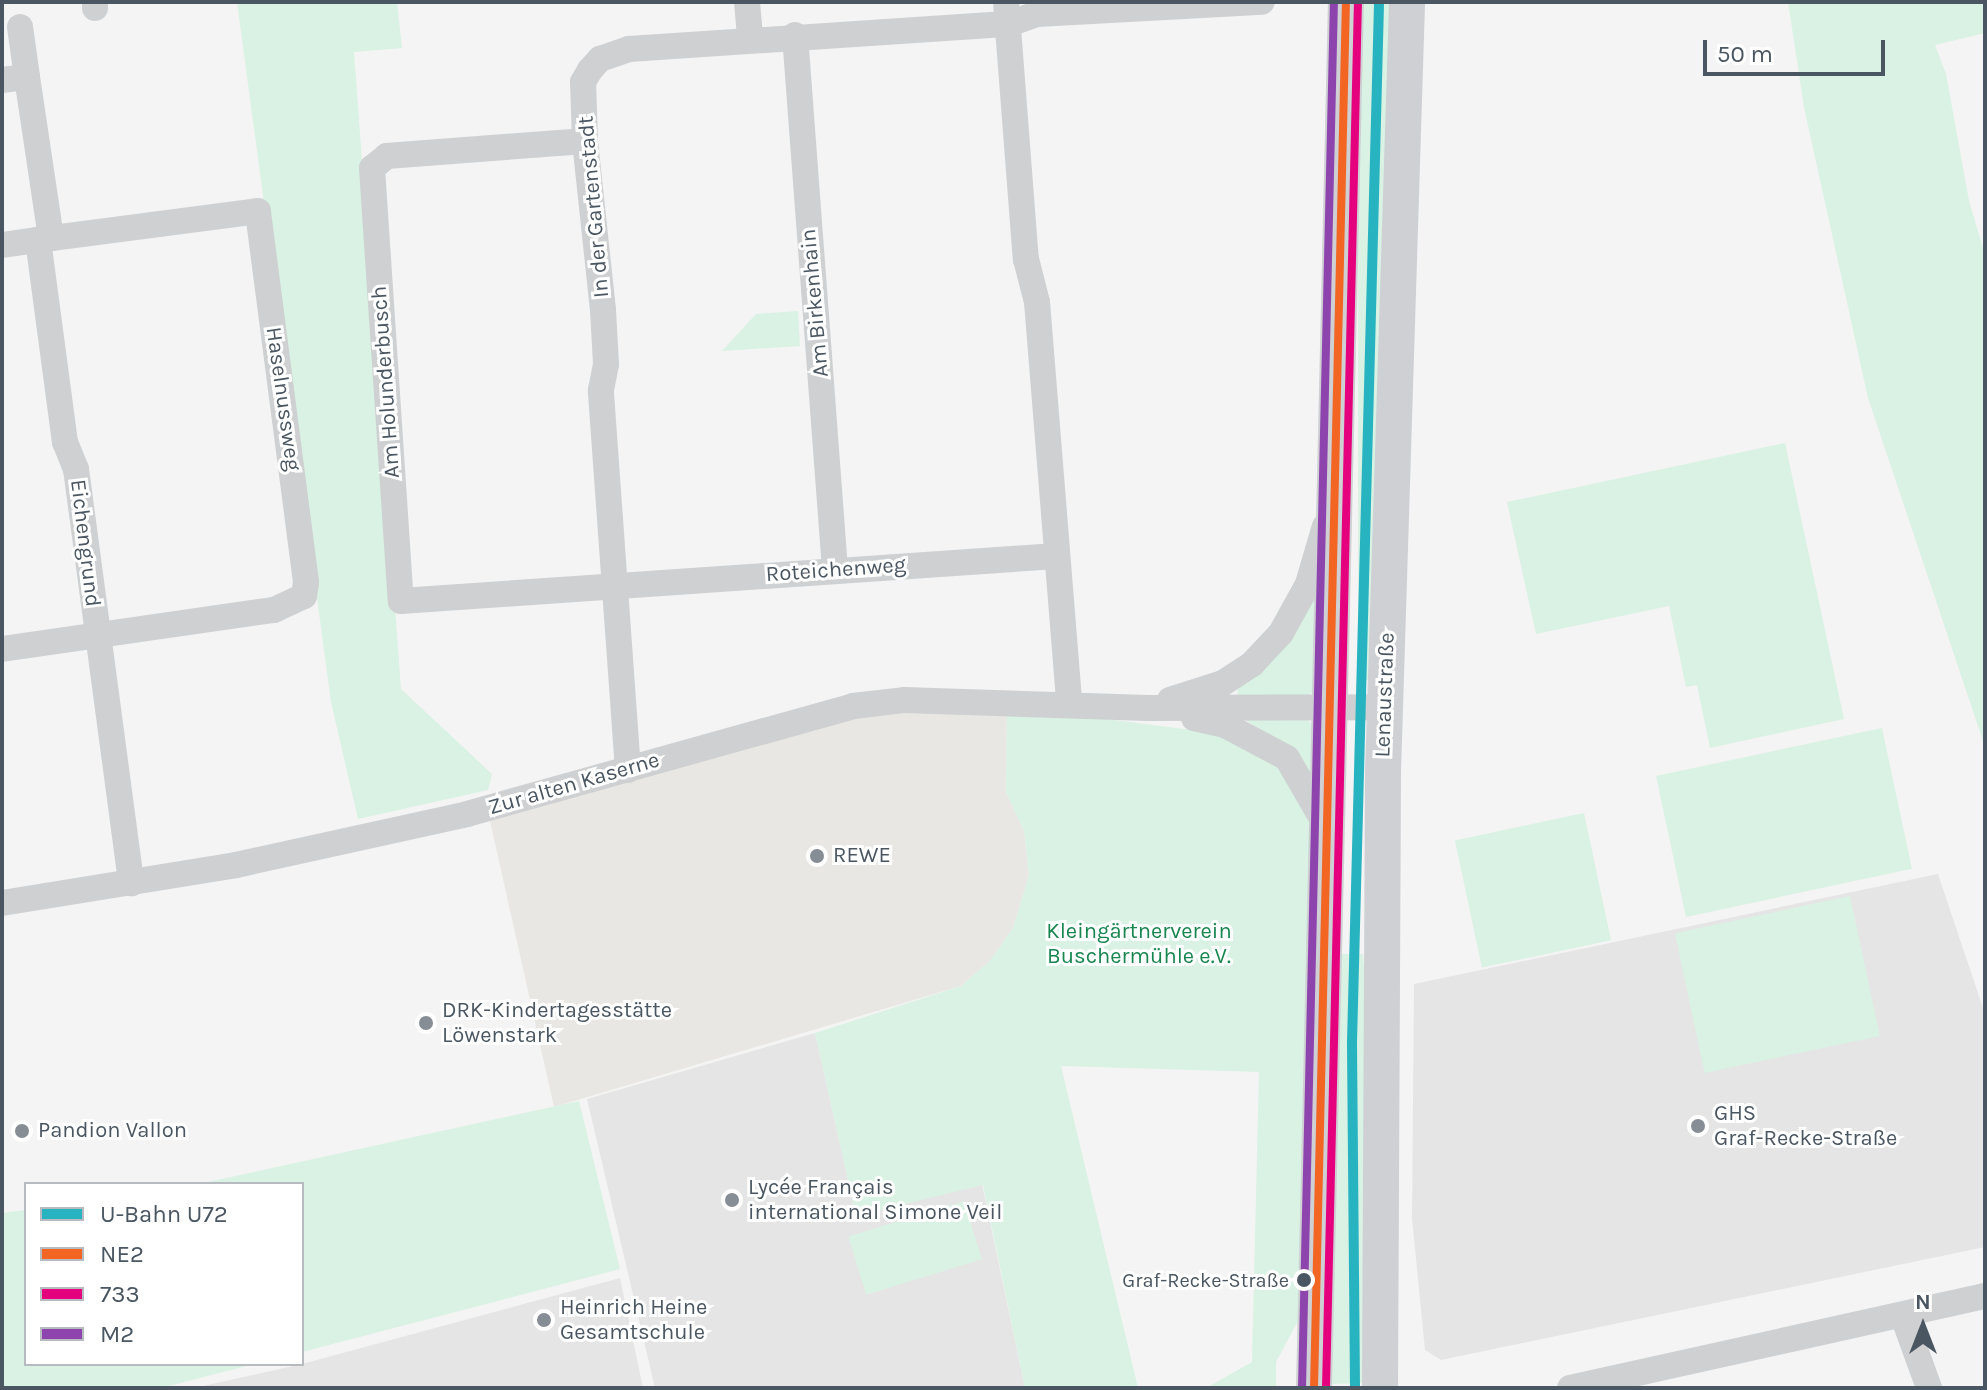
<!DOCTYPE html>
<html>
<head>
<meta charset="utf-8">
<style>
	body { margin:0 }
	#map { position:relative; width:1987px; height:1390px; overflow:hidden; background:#f4f4f4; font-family:Karla,sans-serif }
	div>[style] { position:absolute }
	.commercial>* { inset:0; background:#e8e7e3 }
	.education>* { inset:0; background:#e6e5e6 }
	.green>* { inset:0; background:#d9f2e3; transform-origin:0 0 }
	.minor>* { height:26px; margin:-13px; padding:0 13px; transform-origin:13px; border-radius:13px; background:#ced0d2 }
	.secondary>* { height:36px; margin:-18px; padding:0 18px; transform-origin:18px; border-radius:18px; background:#ced0d4 }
	.bus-1>* { height:8px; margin:-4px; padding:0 4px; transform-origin:4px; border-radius:4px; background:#f26522 }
	.bus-2>* { height:8px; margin:-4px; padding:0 4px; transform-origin:4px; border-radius:4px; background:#e5007d }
	.bus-3>* { height:8px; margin:-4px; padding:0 4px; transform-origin:4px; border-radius:4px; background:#8e44ad }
	.metro-1>* { height:10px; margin:-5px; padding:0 5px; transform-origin:5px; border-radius:5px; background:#27b3c0 }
	.dots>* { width:22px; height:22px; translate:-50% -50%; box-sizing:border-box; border:4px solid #fff; border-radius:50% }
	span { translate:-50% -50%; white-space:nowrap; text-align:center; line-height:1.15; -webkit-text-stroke:6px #fff; paint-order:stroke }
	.bus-label { font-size:20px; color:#4a5661 }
	.right { translate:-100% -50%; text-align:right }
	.street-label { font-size:22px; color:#4a5661 }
	.poi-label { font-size:22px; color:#4a5661 }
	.left { translate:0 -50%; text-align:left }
	.park-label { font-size:22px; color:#17864f }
	.frame { position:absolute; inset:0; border:4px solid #4a5661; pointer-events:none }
	.legend { position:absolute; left:24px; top:1182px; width:280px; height:184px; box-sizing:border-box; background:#fff; border:2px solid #b7bbc0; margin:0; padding:10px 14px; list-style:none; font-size:24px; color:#4a5661 }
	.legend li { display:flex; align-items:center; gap:16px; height:40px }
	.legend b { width:40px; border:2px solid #b7bbc0 }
	.north { position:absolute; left:1883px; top:1286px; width:80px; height:80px; -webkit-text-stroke:6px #fff; paint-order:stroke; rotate:0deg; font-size:22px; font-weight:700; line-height:32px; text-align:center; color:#4a5661 }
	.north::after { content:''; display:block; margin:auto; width:28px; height:36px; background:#4a5661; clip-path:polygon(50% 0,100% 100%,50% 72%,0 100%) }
	.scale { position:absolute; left:1703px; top:40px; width:182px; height:36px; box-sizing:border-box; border:4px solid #4a5661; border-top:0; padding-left:10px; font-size:24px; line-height:28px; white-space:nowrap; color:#4a5661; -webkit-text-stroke:6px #fff; paint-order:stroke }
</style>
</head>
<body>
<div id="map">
	<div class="commercial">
		<i style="clip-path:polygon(845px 711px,1007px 714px,1006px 792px,1024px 831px,1029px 875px,1013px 928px,990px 961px,961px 986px,554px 1107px,488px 812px)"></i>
	</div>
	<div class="education">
		<i style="clip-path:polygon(1938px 874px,1985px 1014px,1985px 1247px,1441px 1360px,1425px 1350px,1412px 1218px,1414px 984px)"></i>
		<i style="clip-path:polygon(815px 1033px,856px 1215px,982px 1184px,1025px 1388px,655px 1388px,587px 1099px)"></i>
		<i style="clip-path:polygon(620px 1278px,643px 1388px,194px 1388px,302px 1364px)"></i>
	</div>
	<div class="green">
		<i style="clip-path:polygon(237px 2px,397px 2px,402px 48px,354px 52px,401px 689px,492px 774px,488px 790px,358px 819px,331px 702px)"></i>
		<i style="left:1358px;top:2px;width:35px;height:678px"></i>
		<i style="clip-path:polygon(1788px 2px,1985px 2px,1985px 33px,1935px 45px,1946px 74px,1969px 201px,1985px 255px,1985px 747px,1868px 398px,1804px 107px)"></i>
		<i style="clip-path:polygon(798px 311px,800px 346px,722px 351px,756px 314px)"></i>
		<i style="clip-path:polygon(1785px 443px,1844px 719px,1710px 748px,1697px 685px,1686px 687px,1669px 606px,1536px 634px,1507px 502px)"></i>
		<i style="clip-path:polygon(1319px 592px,1318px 690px,1300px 699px,1238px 697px,1237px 685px)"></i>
		<i style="clip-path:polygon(1007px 714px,1075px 715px,1192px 730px,1261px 747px,1311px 809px,1298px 1321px,1276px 1362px,1276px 1388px,1206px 1388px,1252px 1362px,1259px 1072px,1061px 1066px,1138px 1388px,1025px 1388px,983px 1185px,856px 1216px,815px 1033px,961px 986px,990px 961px,1013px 928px,1029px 875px,1024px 831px,1006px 792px)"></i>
		<i style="clip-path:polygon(1240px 717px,1306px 718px,1316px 730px,1317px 781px,1272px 736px)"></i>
		<i style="left:1882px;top:728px;width:144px;height:231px;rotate:78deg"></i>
		<i style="left:1584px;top:813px;width:130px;height:132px;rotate:78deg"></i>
		<i style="left:1850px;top:896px;width:143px;height:179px;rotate:78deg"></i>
		<i style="clip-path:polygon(1331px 954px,1363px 954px,1365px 979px,1368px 1383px,1330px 1384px)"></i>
		<i style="clip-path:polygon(579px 1101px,620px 1269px,302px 1352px,302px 1184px,199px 1184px)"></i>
		<i style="left:964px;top:1201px;width:61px;height:121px;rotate:73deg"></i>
		<i style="clip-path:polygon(26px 1210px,26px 1364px,254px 1364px,161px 1388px,2px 1388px,2px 1213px)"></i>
	</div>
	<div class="minor">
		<i style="left:95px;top:2px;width:6px;rotate:90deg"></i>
		<i style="left:747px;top:2px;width:37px;rotate:85deg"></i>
		<i style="left:1006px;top:2px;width:258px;rotate:85.6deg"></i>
		<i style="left:1026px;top:259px;width:44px;rotate:75.7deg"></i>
		<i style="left:1037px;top:302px;width:403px;rotate:85.4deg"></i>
		<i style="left:20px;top:27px;width:50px;rotate:82deg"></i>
		<i style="left:795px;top:35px;width:536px;rotate:85.72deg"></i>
		<i style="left:2px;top:80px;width:25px;rotate:-7deg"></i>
		<i style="left:27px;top:77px;width:163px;rotate:81.5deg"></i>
		<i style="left:585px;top:141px;width:199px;rotate:175.7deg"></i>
		<i style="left:387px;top:156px;width:19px;rotate:141deg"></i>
		<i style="left:372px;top:168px;width:434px;rotate:86.2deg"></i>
		<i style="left:401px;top:601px;width:657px;rotate:-3.93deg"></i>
		<i style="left:2px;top:245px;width:36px;rotate:-8deg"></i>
		<i style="left:38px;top:240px;width:204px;rotate:82.4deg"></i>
		<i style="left:65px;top:442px;width:29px;rotate:68deg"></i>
		<i style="left:76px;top:469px;width:418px;rotate:82.4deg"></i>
		<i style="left:2px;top:649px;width:275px;rotate:-8.2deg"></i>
		<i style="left:274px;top:610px;width:33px;rotate:-25deg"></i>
		<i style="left:304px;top:596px;width:14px;rotate:-82deg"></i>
		<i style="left:306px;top:582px;width:374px;rotate:-97.4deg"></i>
		<i style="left:258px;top:211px;width:222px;rotate:172.5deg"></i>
		<i style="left:1170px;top:700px;width:56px;rotate:-17.8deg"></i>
		<i style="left:1223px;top:683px;width:35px;rotate:-33deg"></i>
		<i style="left:1252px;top:664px;width:42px;rotate:-46.9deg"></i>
		<i style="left:1281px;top:633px;width:56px;rotate:-61.1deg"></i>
		<i style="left:1308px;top:584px;width:60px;rotate:-73.7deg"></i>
		<i style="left:1194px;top:718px;width:32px;rotate:13deg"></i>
		<i style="left:1225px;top:725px;width:70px;rotate:28deg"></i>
		<i style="left:1287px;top:758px;width:74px;rotate:60deg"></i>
		<i style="left:628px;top:770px;width:381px;rotate:-94.1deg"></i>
		<i style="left:601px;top:390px;width:26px;rotate:-79deg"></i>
		<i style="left:606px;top:364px;width:54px;rotate:-93.2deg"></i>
		<i style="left:603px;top:310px;width:170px;rotate:-96.1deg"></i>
		<i style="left:585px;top:141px;width:59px;rotate:-91.9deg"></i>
		<i style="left:583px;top:82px;width:14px;rotate:-60deg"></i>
		<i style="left:590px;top:70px;width:15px;rotate:-48deg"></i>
		<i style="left:600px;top:59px;width:31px;rotate:-19deg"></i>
		<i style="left:629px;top:49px;width:381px;rotate:-3.8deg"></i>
		<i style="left:1009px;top:24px;width:30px;rotate:-20deg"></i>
		<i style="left:1037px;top:14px;width:225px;rotate:-3.1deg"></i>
		<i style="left:2px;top:903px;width:237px;rotate:-9.2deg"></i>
		<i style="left:236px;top:865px;width:237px;rotate:-12.4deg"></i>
		<i style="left:467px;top:814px;width:401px;rotate:-15.6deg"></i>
		<i style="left:853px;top:706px;width:51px;rotate:-6.7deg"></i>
		<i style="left:904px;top:700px;width:244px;rotate:1.9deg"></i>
		<i style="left:1148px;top:708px;width:237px;rotate:-0.2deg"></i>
		<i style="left:1903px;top:1316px;width:77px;rotate:70.1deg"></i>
		<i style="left:1570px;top:1388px;width:425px;rotate:-12.5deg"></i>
	</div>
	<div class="secondary">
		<i style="left:1314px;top:1388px;width:1386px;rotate:-88.68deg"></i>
		<i style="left:1380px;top:1388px;width:616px;rotate:-89.72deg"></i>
		<i style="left:1383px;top:772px;width:770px;rotate:-88.21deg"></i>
	</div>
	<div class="bus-1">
		<i style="left:1314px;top:1388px;width:1386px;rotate:-88.68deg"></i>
	</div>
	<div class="bus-2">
		<i style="left:1326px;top:1388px;width:1386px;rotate:-88.68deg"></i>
	</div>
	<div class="bus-3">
		<i style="left:1302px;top:1388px;width:1386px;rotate:-88.68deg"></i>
	</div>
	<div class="metro-1">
		<i style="left:1355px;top:1388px;width:346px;rotate:-90.5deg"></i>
		<i style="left:1352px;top:1042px;width:1040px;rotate:-88.51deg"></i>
	</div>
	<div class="dots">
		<i style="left:817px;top:856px;background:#868d94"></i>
		<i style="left:426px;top:1023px;background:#868d94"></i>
		<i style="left:1698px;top:1126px;background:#868d94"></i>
		<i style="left:22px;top:1131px;background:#868d94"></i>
		<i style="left:732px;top:1200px;background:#868d94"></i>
		<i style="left:1304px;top:1280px;background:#4a5661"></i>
		<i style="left:544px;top:1320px;background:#868d94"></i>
	</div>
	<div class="bus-label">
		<span class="right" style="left:1289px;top:1280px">Graf-Recke-Straße</span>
	</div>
	<div class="street-label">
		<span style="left:594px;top:207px;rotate:-95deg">In der Gartenstadt</span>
		<span style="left:815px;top:303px;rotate:-95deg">Am Birkenhain</span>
		<span style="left:386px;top:382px;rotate:-94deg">Am Holunderbusch</span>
		<span style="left:283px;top:399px;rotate:82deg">Haselnussweg</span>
		<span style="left:85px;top:543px;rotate:83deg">Eichengrund</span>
		<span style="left:836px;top:570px;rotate:-4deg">Roteichenweg</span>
		<span style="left:1385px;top:695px;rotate:-88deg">Lenaustraße</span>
		<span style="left:574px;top:784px;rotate:-16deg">Zur alten Kaserne</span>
	</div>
	<div class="poi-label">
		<span class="left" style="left:833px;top:856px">REWE</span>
		<span class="left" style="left:442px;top:1023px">DRK-Kindertagesstätte<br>Löwenstark</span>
		<span class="left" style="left:1714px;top:1126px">GHS<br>Graf-Recke-Straße</span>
		<span class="left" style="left:38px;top:1131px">Pandion Vallon</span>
		<span class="left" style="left:748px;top:1200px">Lycée Français<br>international Simone Veil</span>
		<span class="left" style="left:560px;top:1320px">Heinrich Heine<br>Gesamtschule</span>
	</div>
	<div class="park-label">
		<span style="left:1139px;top:944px">Kleingärtnerverein<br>Buschermühle e.V.</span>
	</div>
	<div class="frame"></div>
	<ul class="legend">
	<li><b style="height:10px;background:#27b3c0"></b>U-Bahn U72</li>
	<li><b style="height:10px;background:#f26522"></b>NE2</li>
	<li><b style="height:10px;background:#e5007d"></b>733</li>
	<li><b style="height:10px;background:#8e44ad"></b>M2</li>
	</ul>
	<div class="north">N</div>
	<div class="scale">50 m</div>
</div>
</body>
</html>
